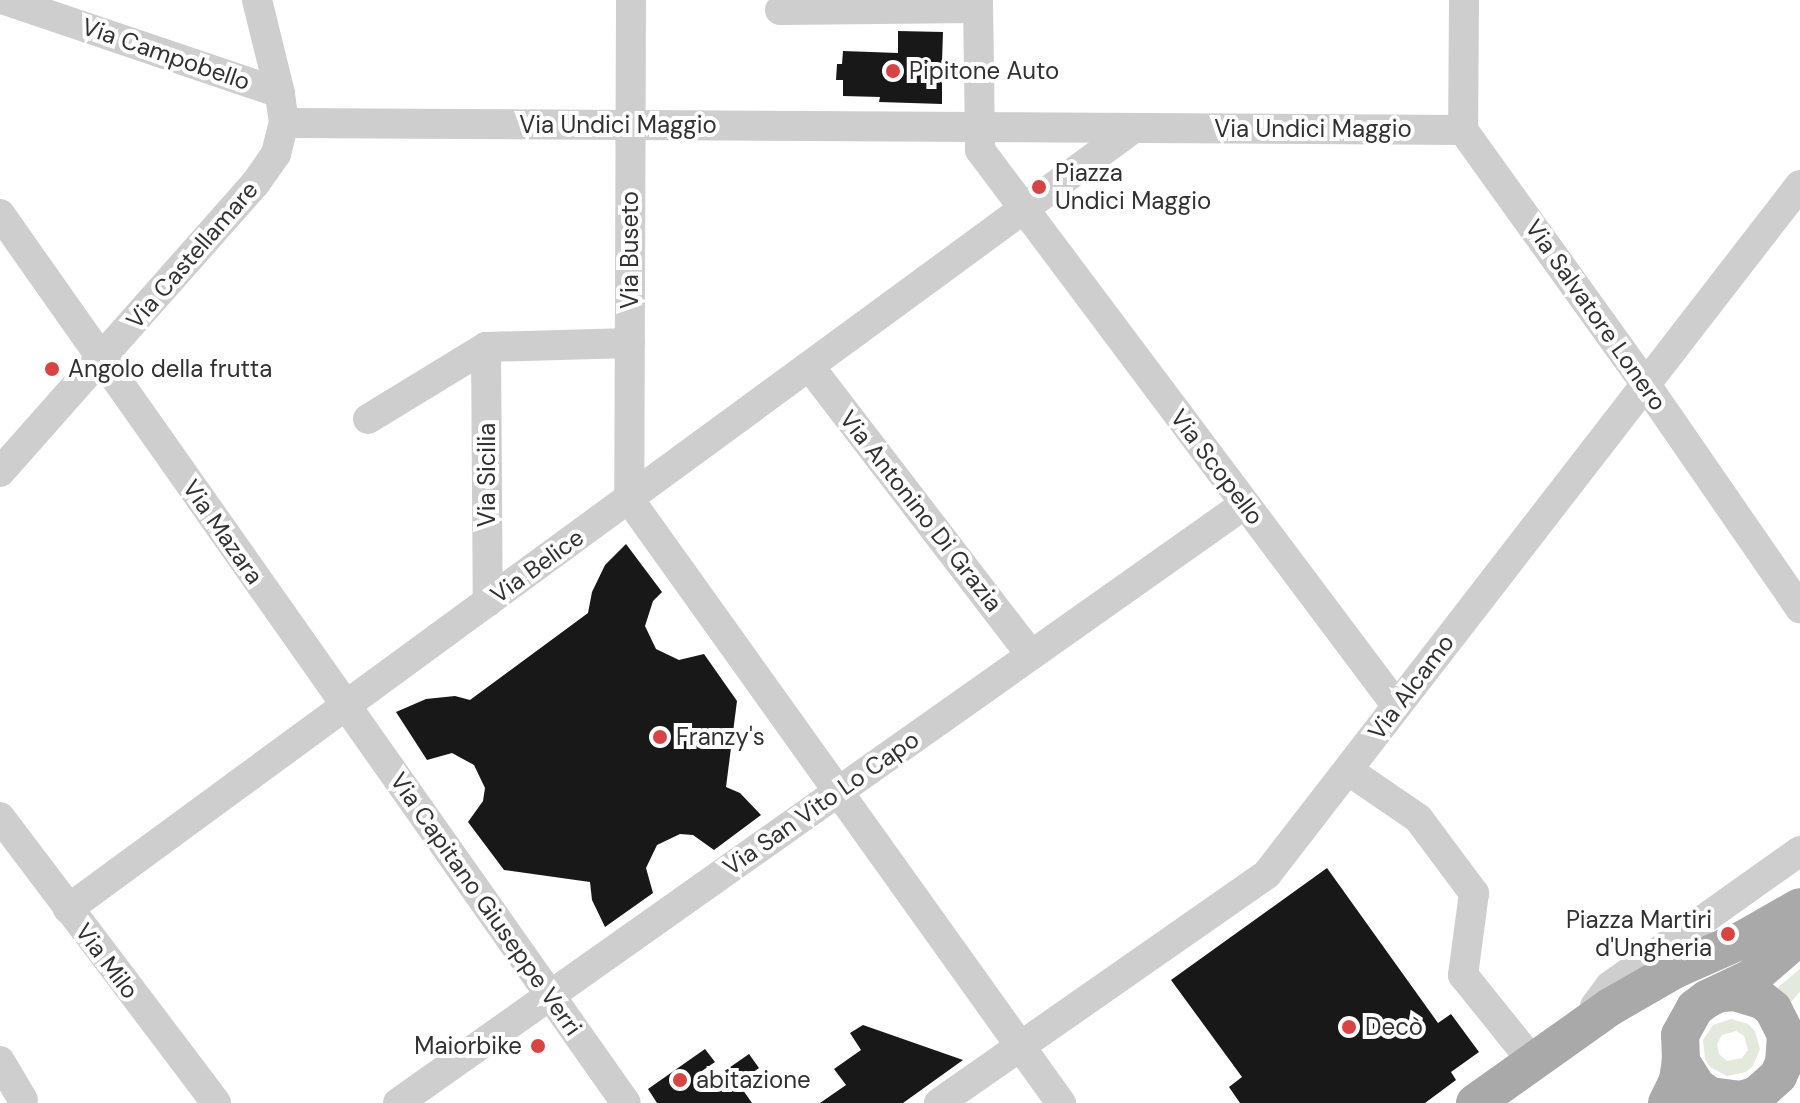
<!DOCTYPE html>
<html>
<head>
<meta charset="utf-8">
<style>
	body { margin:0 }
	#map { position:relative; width:1800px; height:1103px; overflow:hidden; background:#fff; font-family:"DM Sans",sans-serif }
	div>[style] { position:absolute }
	.green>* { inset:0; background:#e3e9dd }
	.building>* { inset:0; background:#181818 }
	.minor>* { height:30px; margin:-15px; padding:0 15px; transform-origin:15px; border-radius:15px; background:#cecece }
	.major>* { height:38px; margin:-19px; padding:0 19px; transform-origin:19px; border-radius:19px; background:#a9a9a9 }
	.dots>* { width:22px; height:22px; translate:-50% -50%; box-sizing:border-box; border:4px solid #fff; border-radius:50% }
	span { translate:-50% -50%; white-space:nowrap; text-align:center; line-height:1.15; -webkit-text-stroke:8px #fff; paint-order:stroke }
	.street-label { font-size:24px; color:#313131 }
	.poi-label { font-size:24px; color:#313131 }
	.left { translate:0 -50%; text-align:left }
	.right { translate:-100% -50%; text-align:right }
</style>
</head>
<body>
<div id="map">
	<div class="green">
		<i style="clip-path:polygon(1800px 969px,1800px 992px,1791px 1002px,1777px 988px)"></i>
		<i style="clip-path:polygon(evenodd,1731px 1019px,1748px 1024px,1755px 1031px,1760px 1049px,1753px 1066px,1746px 1072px,1727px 1076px,1710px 1067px,1705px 1059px,1703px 1040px,1713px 1025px,1731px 1019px,1736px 1031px,1744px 1036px,1748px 1050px,1742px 1058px,1727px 1061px,1719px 1054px,1717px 1044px,1722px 1035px,1736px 1031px)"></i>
	</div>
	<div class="building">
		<i style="clip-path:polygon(898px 31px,943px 32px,942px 62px,949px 62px,949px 78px,942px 78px,942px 104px,879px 102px,880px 97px,843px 96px,843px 80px,836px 80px,837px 64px,842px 64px,843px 51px,898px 53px)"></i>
		<i style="clip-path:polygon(626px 544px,662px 592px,653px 601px,645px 626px,656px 649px,679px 660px,704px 654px,737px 701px,726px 787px,740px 793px,761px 815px,714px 850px,693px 835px,680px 834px,657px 845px,646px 868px,653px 893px,605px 927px,592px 900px,590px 882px,504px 870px,468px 822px,483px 801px,485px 788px,474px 765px,452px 753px,427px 760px,396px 712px,426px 699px,455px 696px,470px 700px,588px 613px,592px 592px,605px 565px)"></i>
		<i style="clip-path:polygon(1327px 868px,1438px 1023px,1451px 1014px,1479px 1052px,1451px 1072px,1456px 1080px,1425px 1103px,1240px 1103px,1229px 1087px,1242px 1077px,1171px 980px)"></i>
		<i style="clip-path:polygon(863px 1025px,963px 1060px,903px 1103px,820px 1103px,846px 1085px,834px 1069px,861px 1050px,850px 1033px)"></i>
		<i style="clip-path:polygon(705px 1049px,715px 1062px,696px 1075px,703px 1086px,749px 1054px,759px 1068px,738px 1083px,752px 1103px,657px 1103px,648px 1089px)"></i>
	</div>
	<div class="minor">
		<i style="left:5px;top:0;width:290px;rotate:18.7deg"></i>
		<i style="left:631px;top:0;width:499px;rotate:90.2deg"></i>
		<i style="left:629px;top:499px;width:743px;rotate:54.43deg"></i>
		<i style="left:978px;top:0;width:150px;rotate:89.2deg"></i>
		<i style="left:980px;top:150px;width:694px;rotate:53.15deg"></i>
		<i style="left:1464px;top:0;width:130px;rotate:90.4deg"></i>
		<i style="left:1463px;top:130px;width:310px;rotate:54.3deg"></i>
		<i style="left:1644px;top:382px;width:275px;rotate:55.4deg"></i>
		<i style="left:780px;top:10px;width:198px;rotate:-0.6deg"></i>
		<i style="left:284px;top:123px;width:1179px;rotate:0.34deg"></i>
		<i style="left:0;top:214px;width:1087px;rotate:54.85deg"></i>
		<i style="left:486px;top:347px;width:255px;rotate:89.6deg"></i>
		<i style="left:810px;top:367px;width:363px;rotate:52.5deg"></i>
		<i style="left:368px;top:419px;width:138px;rotate:-31.4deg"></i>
		<i style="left:486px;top:347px;width:144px;rotate:-1.6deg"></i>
		<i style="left:0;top:472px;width:385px;rotate:-48.5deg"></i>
		<i style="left:255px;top:184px;width:37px;rotate:-55deg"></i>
		<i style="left:276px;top:154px;width:32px;rotate:-76deg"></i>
		<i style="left:284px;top:123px;width:30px;rotate:-98deg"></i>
		<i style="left:280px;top:93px;width:96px;rotate:-103.9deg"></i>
		<i style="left:1349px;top:771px;width:83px;rotate:34.3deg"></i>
		<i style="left:1418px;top:818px;width:94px;rotate:53.3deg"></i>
		<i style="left:1474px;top:893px;width:83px;rotate:97.6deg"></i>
		<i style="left:1463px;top:975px;width:112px;rotate:51.2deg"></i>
		<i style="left:0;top:817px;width:358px;rotate:52.9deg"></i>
		<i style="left:68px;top:909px;width:1321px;rotate:-36.23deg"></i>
		<i style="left:1595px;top:1006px;width:25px;rotate:-53deg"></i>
		<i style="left:1610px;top:986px;width:233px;rotate:-35.4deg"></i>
		<i style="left:0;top:1061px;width:45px;rotate:59.5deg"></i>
		<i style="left:398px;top:1103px;width:1037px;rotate:-35.27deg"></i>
		<i style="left:939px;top:1103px;width:400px;rotate:-34.9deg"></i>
		<i style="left:1267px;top:874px;width:871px;rotate:-52.28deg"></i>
	</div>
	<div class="major">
		<i style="left:1721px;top:993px;width:14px;rotate:-4deg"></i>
		<i style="left:1735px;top:992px;width:28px;rotate:17deg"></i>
		<i style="left:1762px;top:1000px;width:14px;rotate:39deg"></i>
		<i style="left:1773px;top:1009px;width:29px;rotate:63deg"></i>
		<i style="left:1786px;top:1035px;width:28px;rotate:94deg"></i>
		<i style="left:1784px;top:1063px;width:14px;rotate:115deg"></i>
		<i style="left:1778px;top:1076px;width:28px;rotate:138deg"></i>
		<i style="left:1757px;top:1095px;width:16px;rotate:162deg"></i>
		<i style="left:1742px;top:1100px;width:32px;rotate:-173deg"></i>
		<i style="left:1710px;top:1096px;width:16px;rotate:-145deg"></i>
		<i style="left:1697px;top:1087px;width:31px;rotate:-122deg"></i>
		<i style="left:1681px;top:1061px;width:26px;rotate:-92deg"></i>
		<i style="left:1680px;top:1035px;width:31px;rotate:-61deg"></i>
		<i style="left:1695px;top:1008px;width:15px;rotate:-37deg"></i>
		<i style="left:1707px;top:999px;width:49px;rotate:-25.5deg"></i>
		<i style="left:1751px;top:978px;width:65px;rotate:-40.6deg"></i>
		<i style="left:1475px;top:1103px;width:166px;rotate:-35.4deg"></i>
		<i style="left:1610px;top:1007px;width:76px;rotate:-29.9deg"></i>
		<i style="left:1676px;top:969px;width:74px;rotate:-23.8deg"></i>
		<i style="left:1744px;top:939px;width:64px;rotate:-29.7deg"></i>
		<i style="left:1667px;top:1103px;width:25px;rotate:-64deg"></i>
		<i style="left:1678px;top:1080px;width:19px;rotate:-81deg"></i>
	</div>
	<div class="dots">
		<i style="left:893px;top:71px;background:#d84443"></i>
		<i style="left:1039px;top:187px;background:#d84443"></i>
		<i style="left:52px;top:369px;background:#d84443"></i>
		<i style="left:660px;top:737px;background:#d84443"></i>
		<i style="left:1728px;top:934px;background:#d84443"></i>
		<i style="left:1349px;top:1027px;background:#d84443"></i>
		<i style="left:538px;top:1046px;background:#d84443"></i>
		<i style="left:680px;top:1080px;background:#d84443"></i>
	</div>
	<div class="street-label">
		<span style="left:166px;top:54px;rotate:19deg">Via Campobello</span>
		<span style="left:618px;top:125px">Via Undici Maggio</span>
		<span style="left:1313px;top:129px">Via Undici Maggio</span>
		<span style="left:630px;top:250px;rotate:-90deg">Via Buseto</span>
		<span style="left:192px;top:255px;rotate:-49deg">Via Castellamare</span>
		<span style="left:1596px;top:315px;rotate:55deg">Via Salvatore Lonero</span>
		<span style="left:1217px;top:467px;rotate:53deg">Via Scopello</span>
		<span style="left:487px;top:475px;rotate:-90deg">Via Sicilia</span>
		<span style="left:921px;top:511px;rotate:52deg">Via Antonino Di Grazia</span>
		<span style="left:223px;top:532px;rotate:55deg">Via Mazara</span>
		<span style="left:537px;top:566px;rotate:-36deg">Via Belice</span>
		<span style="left:1411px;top:687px;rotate:-53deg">Via Alcamo</span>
		<span style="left:821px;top:803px;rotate:-35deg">Via San Vito Lo Capo</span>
		<span style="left:486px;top:904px;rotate:55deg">Via Capitano Giuseppe Verri</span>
		<span style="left:107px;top:961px;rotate:53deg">Via Milo</span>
	</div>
	<div class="poi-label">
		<span class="left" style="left:909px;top:71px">Pipitone Auto</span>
		<span class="left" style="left:1055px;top:187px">Piazza<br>Undici Maggio</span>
		<span class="left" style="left:68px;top:369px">Angolo della frutta</span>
		<span class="left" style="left:676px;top:737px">Franzy's</span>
		<span class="right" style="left:1712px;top:934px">Piazza Martiri<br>d'Ungheria</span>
		<span class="left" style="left:1365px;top:1027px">Decò</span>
		<span class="right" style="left:522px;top:1046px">Maiorbike</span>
		<span class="left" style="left:696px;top:1080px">abitazione</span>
	</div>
</div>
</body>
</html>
